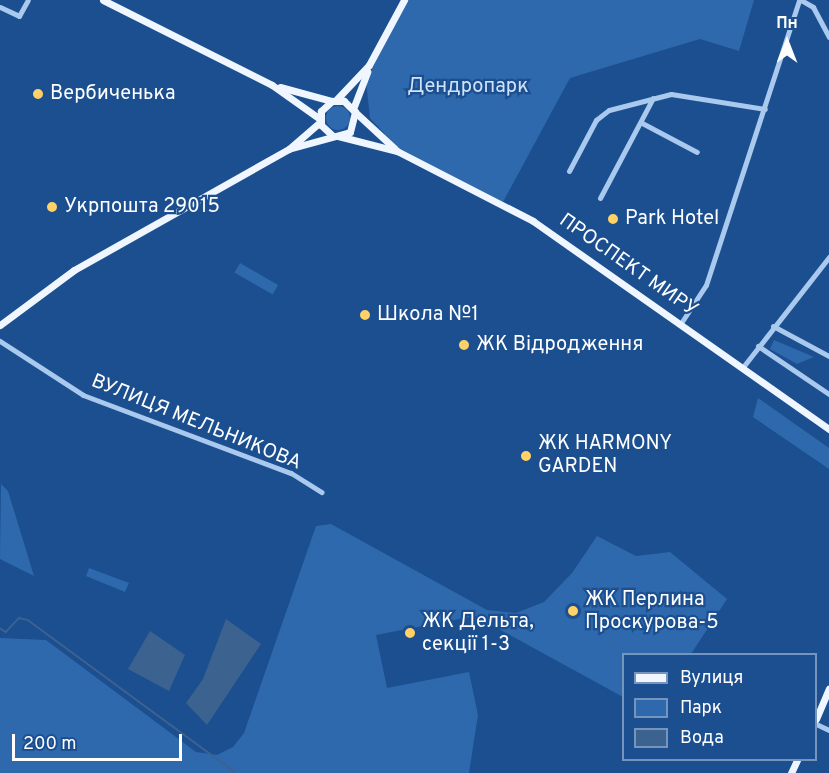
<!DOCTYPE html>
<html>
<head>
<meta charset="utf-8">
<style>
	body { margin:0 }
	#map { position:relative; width:829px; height:773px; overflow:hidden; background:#1b4f8f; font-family:Overpass,sans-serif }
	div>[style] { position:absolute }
	.green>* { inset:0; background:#2e69ad; transform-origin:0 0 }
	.round { border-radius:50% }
	.water>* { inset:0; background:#3c6290 }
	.stream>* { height:1.5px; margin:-0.75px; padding:0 0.75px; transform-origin:0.75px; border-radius:0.75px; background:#3c6290 }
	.minor>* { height:5px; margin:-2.5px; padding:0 2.5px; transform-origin:2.5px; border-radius:2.5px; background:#a9c9ee }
	.major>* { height:7px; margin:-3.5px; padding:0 3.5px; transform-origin:3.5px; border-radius:3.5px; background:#f0f6ff }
	.dots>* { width:16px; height:16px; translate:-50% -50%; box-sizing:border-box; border:3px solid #1b4f8f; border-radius:50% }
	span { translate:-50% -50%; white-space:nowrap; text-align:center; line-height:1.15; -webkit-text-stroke:4.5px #1b4f8f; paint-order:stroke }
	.park-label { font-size:20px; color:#cfe3fa }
	.poi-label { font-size:20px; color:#fff }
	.left { translate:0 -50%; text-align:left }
	.street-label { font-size:20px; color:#fff }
	.legend { position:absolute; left:622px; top:653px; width:195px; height:108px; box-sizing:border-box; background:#1b4f8f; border:2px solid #7695bc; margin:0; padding:8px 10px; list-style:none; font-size:18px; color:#fff }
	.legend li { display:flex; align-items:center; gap:12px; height:30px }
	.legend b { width:30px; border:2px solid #7695bc }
	.north { position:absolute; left:757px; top:12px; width:60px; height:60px; -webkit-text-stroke:4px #1b4f8f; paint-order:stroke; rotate:0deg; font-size:16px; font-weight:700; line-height:24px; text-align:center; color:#fff }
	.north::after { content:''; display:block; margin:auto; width:21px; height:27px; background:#fff; clip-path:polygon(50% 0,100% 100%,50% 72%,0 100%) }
	.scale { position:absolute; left:12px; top:734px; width:170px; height:27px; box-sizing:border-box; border:3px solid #fff; border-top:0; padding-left:8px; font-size:18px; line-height:21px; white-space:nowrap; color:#fff; -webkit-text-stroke:4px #1b4f8f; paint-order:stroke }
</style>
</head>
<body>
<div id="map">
	<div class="green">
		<i style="clip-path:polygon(407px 0,754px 0,739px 51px,700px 39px,570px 78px,503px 202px,398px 148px,370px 118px,366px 81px)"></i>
		<i class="round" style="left:326px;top:106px;width:24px;height:24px"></i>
		<i style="left:240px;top:263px;width:44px;height:11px;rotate:30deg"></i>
		<i style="clip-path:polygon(774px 340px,814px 357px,797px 364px,770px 349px)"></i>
		<i style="clip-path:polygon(758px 398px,829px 448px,829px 469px,753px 417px)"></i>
		<i style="clip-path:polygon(1px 484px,8px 491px,34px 576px,0 559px)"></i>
		<i style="clip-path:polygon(331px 524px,487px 610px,516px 613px,544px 602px,572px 573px,597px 536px,636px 556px,670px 552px,727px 599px,691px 654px,624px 654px,623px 697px,475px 616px,376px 635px,387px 688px,469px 672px,478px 715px,469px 773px,0 773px,0 638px,46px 640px,196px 752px,217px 755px,233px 747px,244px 733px,316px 526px)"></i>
		<i style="clip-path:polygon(89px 568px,129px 583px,125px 592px,86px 576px)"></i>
	</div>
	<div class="water">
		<i style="clip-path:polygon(226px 619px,261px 644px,207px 725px,186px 703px,203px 679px)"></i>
		<i style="clip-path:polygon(150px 631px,185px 655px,169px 691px,128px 669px)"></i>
	</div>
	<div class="stream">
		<i style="left:0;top:628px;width:7px;rotate:34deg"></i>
		<i style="left:6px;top:632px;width:19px;rotate:-47deg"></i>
		<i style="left:19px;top:618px;width:9px;rotate:13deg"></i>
		<i style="left:28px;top:620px;width:258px;rotate:36.3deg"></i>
	</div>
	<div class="minor">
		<i style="left:801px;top:0;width:14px;rotate:30deg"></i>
		<i style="left:813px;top:7px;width:34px;rotate:62deg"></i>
		<i style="left:0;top:7px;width:21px;rotate:25deg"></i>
		<i style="left:19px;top:16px;width:18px;rotate:-61deg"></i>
		<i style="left:642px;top:123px;width:62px;rotate:27.8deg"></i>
		<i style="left:569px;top:171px;width:58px;rotate:-62.1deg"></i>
		<i style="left:596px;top:120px;width:16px;rotate:-38deg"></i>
		<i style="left:609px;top:110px;width:64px;rotate:-14.5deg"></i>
		<i style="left:671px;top:94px;width:95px;rotate:9.1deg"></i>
		<i style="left:600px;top:198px;width:113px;rotate:-62.1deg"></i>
		<i style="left:681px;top:323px;width:45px;rotate:-56.7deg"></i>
		<i style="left:706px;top:285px;width:300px;rotate:-71.9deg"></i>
		<i style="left:773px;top:326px;width:64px;rotate:28.2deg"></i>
		<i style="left:0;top:341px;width:99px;rotate:33deg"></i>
		<i style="left:83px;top:395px;width:222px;rotate:20.6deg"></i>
		<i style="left:291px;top:473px;width:36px;rotate:32deg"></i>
		<i style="left:758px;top:346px;width:86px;rotate:34.1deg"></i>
		<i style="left:743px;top:367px;width:140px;rotate:-52deg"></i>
		<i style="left:816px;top:724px;width:14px;rotate:25deg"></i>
	</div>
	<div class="major">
		<i style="left:103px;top:0;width:189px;rotate:26.7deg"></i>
		<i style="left:272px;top:85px;width:59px;rotate:35.3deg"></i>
		<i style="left:280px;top:87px;width:54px;rotate:15.1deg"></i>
		<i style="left:336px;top:100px;width:48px;rotate:-46.7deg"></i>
		<i style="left:369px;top:65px;width:74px;rotate:-61.7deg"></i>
		<i style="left:353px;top:109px;width:40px;rotate:-69deg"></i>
		<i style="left:355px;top:112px;width:54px;rotate:42.8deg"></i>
		<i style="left:338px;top:136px;width:61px;rotate:14.3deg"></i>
		<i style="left:397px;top:151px;width:153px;rotate:27.2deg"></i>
		<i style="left:533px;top:221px;width:362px;rotate:35.1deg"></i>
		<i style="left:292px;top:148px;width:60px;rotate:-15.4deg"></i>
		<i style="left:350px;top:132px;width:21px;rotate:-76deg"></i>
		<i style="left:355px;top:112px;width:16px;rotate:-135deg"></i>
		<i style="left:344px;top:101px;width:12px;rotate:180deg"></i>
		<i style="left:332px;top:101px;width:15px;rotate:138deg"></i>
		<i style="left:321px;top:111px;width:14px;rotate:90deg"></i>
		<i style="left:321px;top:125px;width:16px;rotate:43deg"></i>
		<i style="left:0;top:325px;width:92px;rotate:-36.6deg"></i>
		<i style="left:74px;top:270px;width:247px;rotate:-29.4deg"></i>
		<i style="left:289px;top:149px;width:41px;rotate:-41.1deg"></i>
		<i style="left:816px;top:719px;width:33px;rotate:-67deg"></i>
		<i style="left:791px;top:773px;width:14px;rotate:-65deg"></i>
	</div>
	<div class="dots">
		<i style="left:38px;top:94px;background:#ffd166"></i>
		<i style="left:52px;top:207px;background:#ffd166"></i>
		<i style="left:613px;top:219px;background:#ffd166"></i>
		<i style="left:365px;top:315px;background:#ffd166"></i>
		<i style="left:464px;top:345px;background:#ffd166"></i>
		<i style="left:526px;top:456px;background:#ffd166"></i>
		<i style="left:573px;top:611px;background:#ffd166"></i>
		<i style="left:410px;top:633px;background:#ffd166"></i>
	</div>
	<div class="park-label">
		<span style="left:468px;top:87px">Дендропарк</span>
	</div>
	<div class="poi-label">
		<span class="left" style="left:50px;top:94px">Вербиченька</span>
		<span class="left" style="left:64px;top:207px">Укрпошта 29015</span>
		<span class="left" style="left:625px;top:219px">Park Hotel</span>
		<span class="left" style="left:377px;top:315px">Школа №1</span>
		<span class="left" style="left:476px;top:345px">ЖК Відродження</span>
		<span class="left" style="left:538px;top:456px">ЖК HARMONY<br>GARDEN</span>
		<span class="left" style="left:585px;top:612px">ЖК Перлина<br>Проскурова-5</span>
		<span class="left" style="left:422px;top:634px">ЖК Дельта,<br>секції 1-3</span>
	</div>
	<div class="street-label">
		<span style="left:628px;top:266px;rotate:35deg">ПРОСПЕКТ МИРУ</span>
		<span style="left:196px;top:423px;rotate:22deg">ВУЛИЦЯ МЕЛЬНИКОВА</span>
	</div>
	<ul class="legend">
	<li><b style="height:8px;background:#f0f6ff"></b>Вулиця</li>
	<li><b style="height:16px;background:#2e69ad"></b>Парк</li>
	<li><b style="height:16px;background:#3c6290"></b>Вода</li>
	</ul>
	<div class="north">Пн</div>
	<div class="scale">200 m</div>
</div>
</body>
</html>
